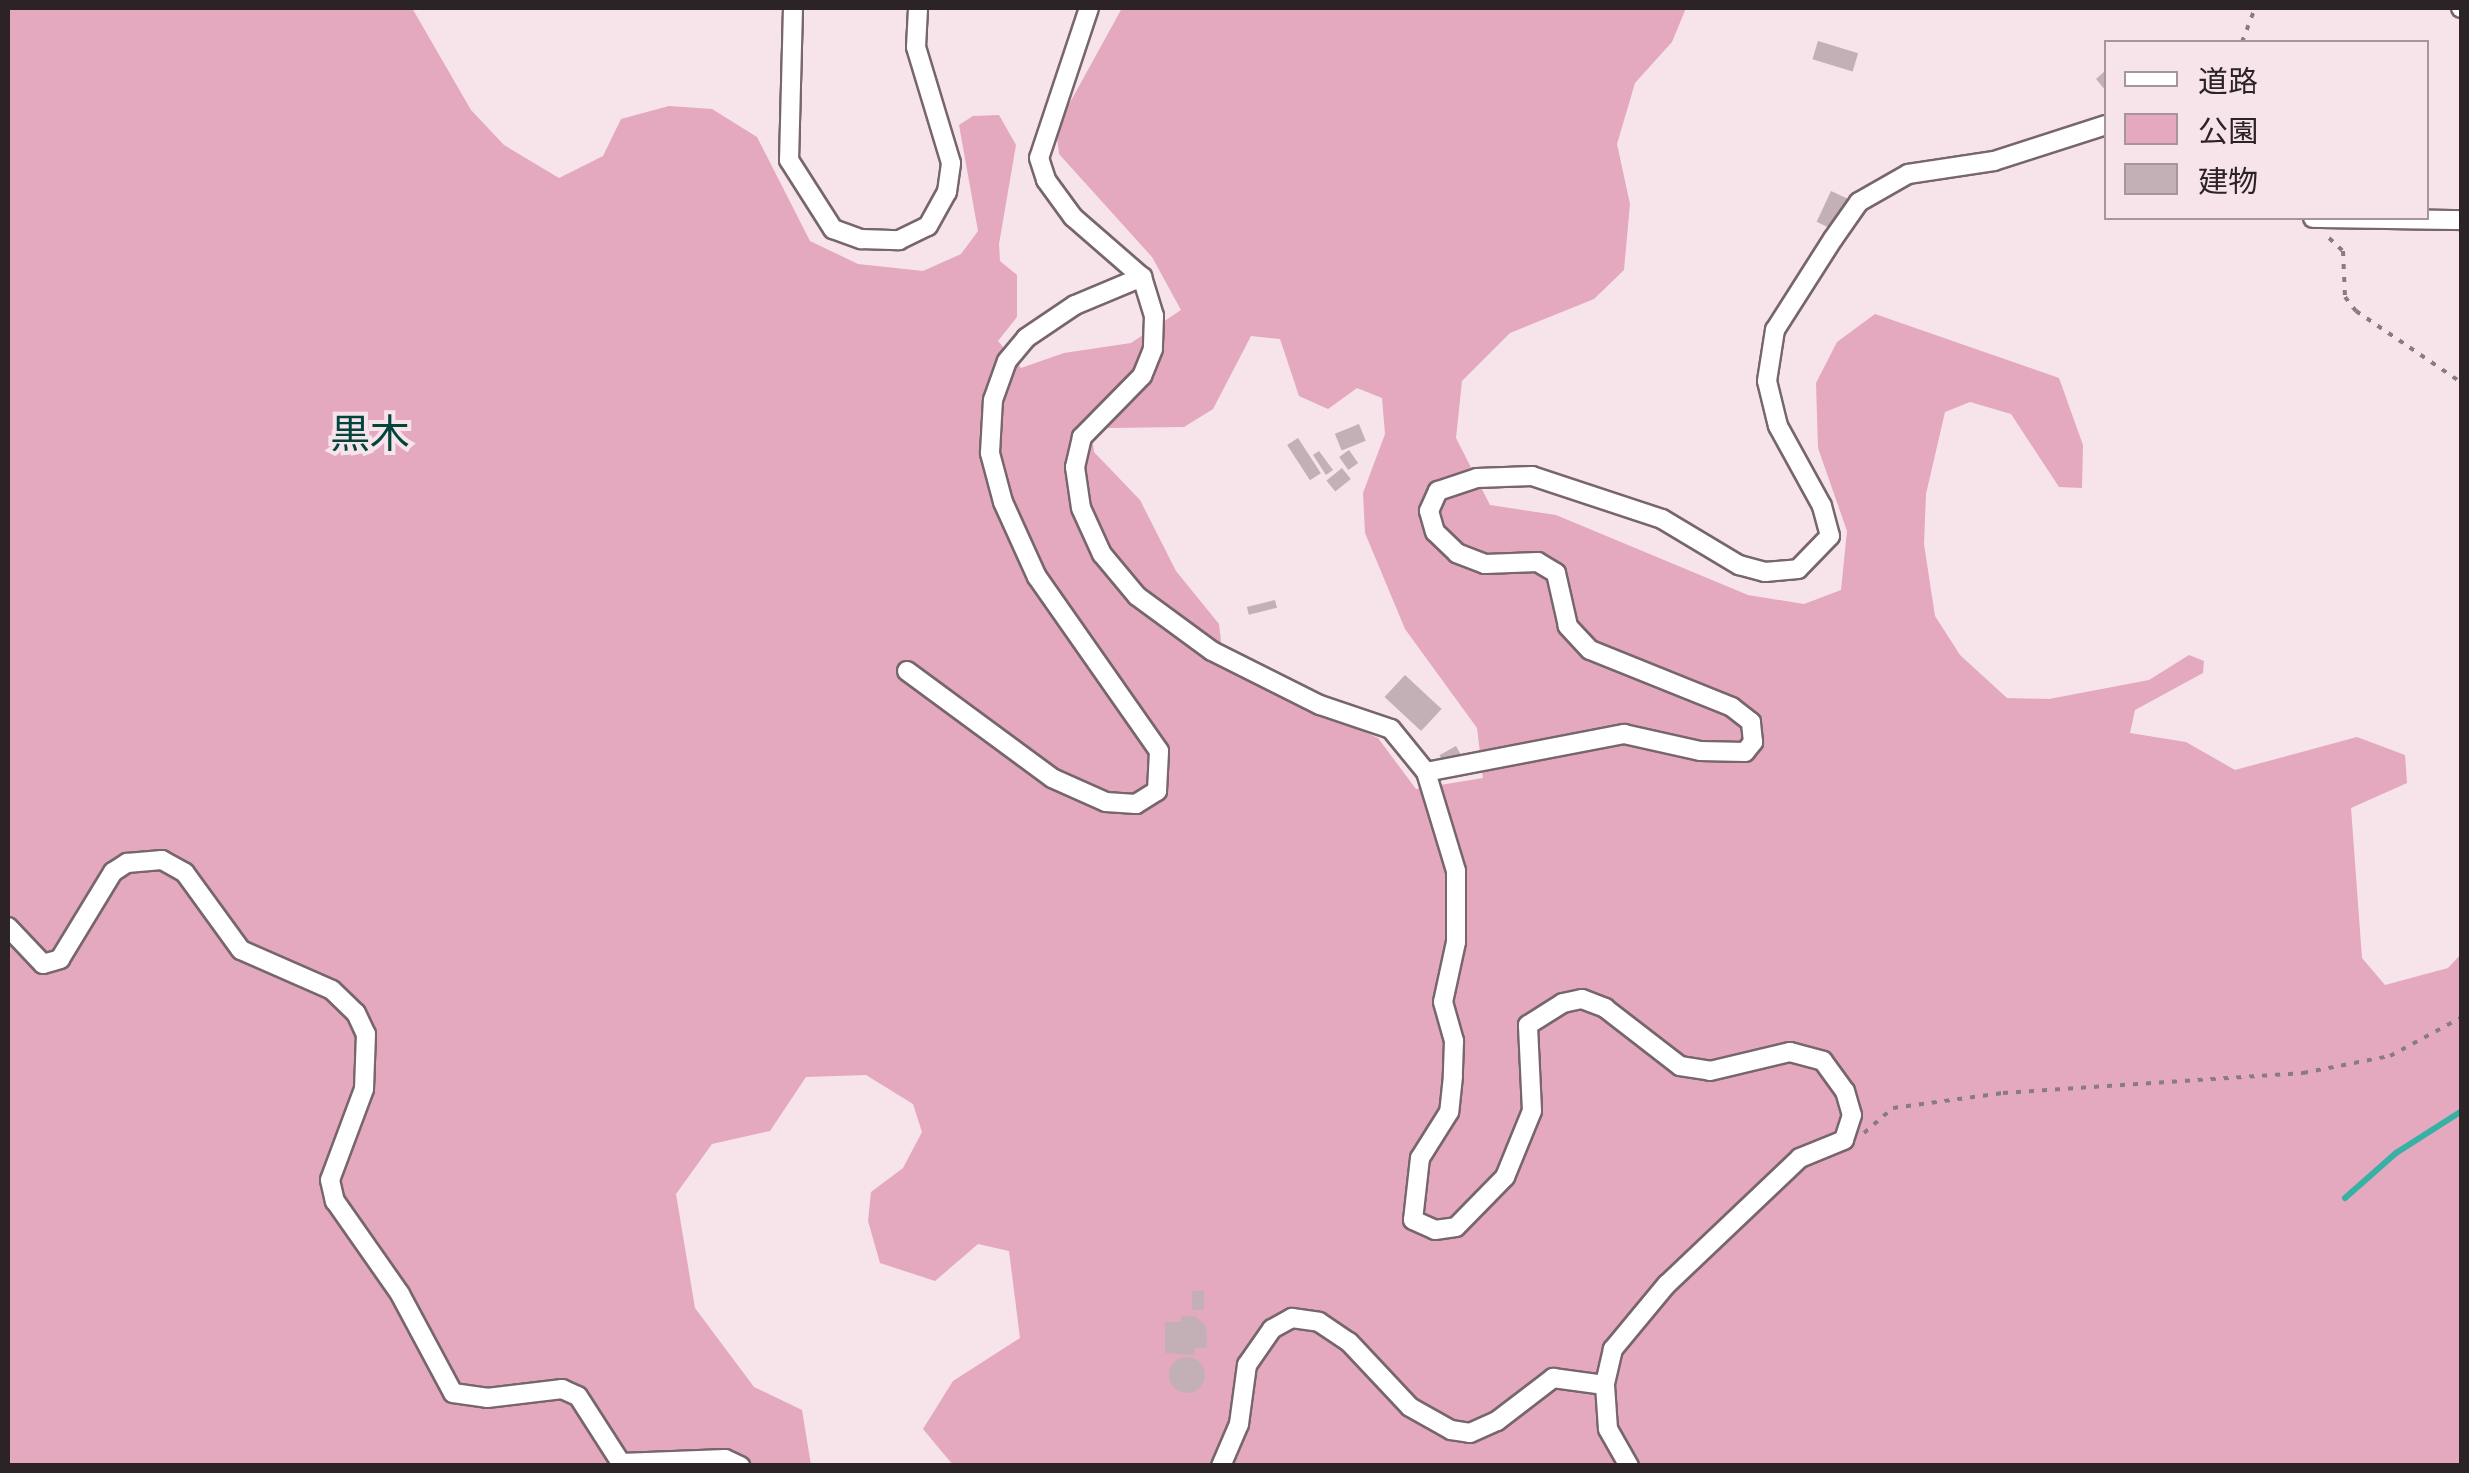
<!DOCTYPE html>
<meta charset="utf-8">
<style>
body{margin:0}
#map{position:relative;width:2469px;height:1473px;overflow:hidden;background:#f7e3ea;font-family:Quicksand,"Noto Sans JP",sans-serif}
div>[style]{position:absolute}
.green>*{inset:0;background:#e4a8bf}
.stream>*{height:6px;margin:-3px;padding:0 3px;transform-origin:3px;border-radius:3px;background:#36b1a3}
.building>*{inset:0;background:#c3b0b7;transform-origin:0 0}
.round{border-radius:50%}
.path>*{height:4px;margin-top:-2px;transform-origin:0;background:repeating-linear-gradient(90deg,#897c80 0 5px,transparent 0 13px)}
.roads{filter:drop-shadow(2px 0 #77666c) drop-shadow(-2px 0 #77666c) drop-shadow(0 2px #77666c) drop-shadow(0 -2px #77666c)}
.street>*{height:18px;margin:-9px;padding:0 9px;transform-origin:9px;border-radius:9px;background:#fff}
span{translate:-50% -50%;white-space:nowrap;text-align:center;line-height:1.15;-webkit-text-stroke:8px #f7e3ea;paint-order:stroke}
.quarter-label{font-size:40px;color:#03443d}
.frame{position:absolute;inset:0;border:10px solid #2b2326;pointer-events:none}
.legend{position:absolute;left:2104px;top:40px;width:325px;height:180px;box-sizing:border-box;background:#f7e3ea;border:2px solid #a5969c;margin:0;padding:12px 18px;list-style:none;font-size:30px;color:#2b2326}
.legend li{display:flex;align-items:center;gap:20px;height:50px}
.legend b{width:50px;border:2px solid #a5969c}
</style>
<div id="map">
<div class="green">
<i style="clip-path:polygon(evenodd,8px 8px,412px 8px,471px 110px,504px 145px,559px 178px,603px 156px,621px 119px,669px 106px,712px 109px,757px 137px,810px 241px,858px 264px,923px 271px,961px 254px,978px 231px,959px 125px,973px 116px,999px 115px,1016px 145px,999px 244px,1000px 261px,1017px 275px,1017px 317px,998px 341px,1021px 368px,1064px 353px,1131px 343px,1181px 310px,1152px 257px,1059px 154px,1056px 128px,1122px 8px,1686px 8px,1672px 42px,1635px 83px,1617px 144px,1630px 204px,1624px 270px,1594px 299px,1510px 333px,1462px 381px,1456px 438px,1490px 505px,1556px 515px,1748px 595px,1804px 604px,1841px 590px,1847px 531px,1818px 448px,1816px 383px,1837px 342px,1875px 314px,2059px 378px,2083px 445px,2082px 488px,2059px 487px,2011px 414px,1970px 402px,1945px 412px,1926px 494px,1924px 544px,1935px 616px,1960px 655px,2007px 698px,2049px 699px,2149px 680px,2189px 655px,2204px 661px,2203px 673px,2135px 710px,2130px 733px,2186px 742px,2235px 770px,2357px 737px,2405px 755px,2407px 783px,2351px 808px,2362px 958px,2385px 985px,2448px 968px,2461px 954px,2461px 1465px,953px 1465px,923px 1429px,953px 1381px,1020px 1338px,1009px 1251px,978px 1244px,935px 1281px,880px 1263px,868px 1221px,871px 1192px,903px 1168px,922px 1132px,913px 1104px,866px 1075px,806px 1077px,770px 1131px,712px 1144px,676px 1194px,695px 1308px,754px 1387px,802px 1410px,811px 1465px,8px 1466px,8px 8px,1251px 336px,1280px 339px,1299px 396px,1328px 409px,1357px 388px,1382px 398px,1385px 434px,1363px 493px,1365px 533px,1405px 629px,1477px 728px,1483px 778px,1416px 789px,1378px 738px,1224px 667px,1219px 624px,1176px 571px,1140px 500px,1094px 452px,1092px 437px,1108px 428px,1184px 427px,1213px 409px,1251px 336px)"></i>
</div>
<div class="stream">
<i style="left:2345px;top:1198px;width:68px;rotate:-41.4deg"></i>
<i style="left:2396px;top:1153px;width:78px;rotate:-32.5deg"></i>
</div>
<div class="building">
<i style="left:1818px;top:41px;width:42px;height:19px;rotate:17deg"></i>
<i style="clip-path:polygon(2106px 70px,2106px 91px,2096px 79px)"></i>
<i style="left:1831px;top:191px;width:21px;height:34px;rotate:25deg"></i>
<i style="left:1359px;top:424px;width:18px;height:26px;rotate:68deg"></i>
<i style="left:1298px;top:438px;width:42px;height:13px;rotate:57deg"></i>
<i style="left:1349px;top:450px;width:16px;height:12px;rotate:55deg"></i>
<i style="clip-path:polygon(1319px 451px,1333px 470px,1326px 475px,1313px 455px)"></i>
<i style="left:1342px;top:468px;width:14px;height:20px;rotate:51deg"></i>
<i style="left:1275px;top:600px;width:8px;height:29px;rotate:76deg"></i>
<i style="left:1405px;top:675px;width:50px;height:30px;rotate:43deg"></i>
<i style="left:1456px;top:746px;width:13px;height:19px;rotate:61deg"></i>
<i style="left:1192px;top:1291px;width:12px;height:19px"></i>
<i style="clip-path:polygon(1181px 1316px,1195px 1316px,1206px 1326px,1207px 1348px,1195px 1348px,1195px 1355px,1165px 1353px,1165px 1322px,1181px 1322px)"></i>
<i class="round" style="left:1169px;top:1357px;width:36px;height:36px"></i>
</div>
<div class="path">
<i style="left:2242px;top:42px;width:36px;rotate:-69deg"></i>
<i style="left:2329px;top:238px;width:19px;rotate:43deg"></i>
<i style="left:2343px;top:251px;width:46px;rotate:87.5deg"></i>
<i style="left:2345px;top:297px;width:18px;rotate:52deg"></i>
<i style="left:2356px;top:311px;width:128px;rotate:34.2deg"></i>
<i style="left:1864px;top:1133px;width:38px;rotate:-41deg"></i>
<i style="left:1893px;top:1108px;width:111px;rotate:-7.8deg"></i>
<i style="left:2003px;top:1093px;width:301px;rotate:-3.8deg"></i>
<i style="left:2303px;top:1073px;width:89px;rotate:-11.1deg"></i>
<i style="left:2390px;top:1056px;width:82px;rotate:-28.4deg"></i>
</div>
<div class="roads">
<div class="street">
<i style="left:793px;top:8px;width:152px;rotate:91.5deg"></i>
<i style="left:789px;top:160px;width:82px;rotate:57.5deg"></i>
<i style="left:833px;top:229px;width:30px;rotate:20deg"></i>
<i style="left:861px;top:239px;width:38px;rotate:2deg"></i>
<i style="left:899px;top:240px;width:32px;rotate:-26deg"></i>
<i style="left:928px;top:226px;width:39px;rotate:-61deg"></i>
<i style="left:947px;top:192px;width:29px;rotate:-82deg"></i>
<i style="left:951px;top:163px;width:121px;rotate:-106.8deg"></i>
<i style="left:916px;top:47px;width:39px;rotate:-87deg"></i>
<i style="left:1089px;top:8px;width:158px;rotate:108.4deg"></i>
<i style="left:1039px;top:158px;width:23px;rotate:72deg"></i>
<i style="left:1046px;top:180px;width:46px;rotate:53.9deg"></i>
<i style="left:1073px;top:217px;width:91px;rotate:41deg"></i>
<i style="left:1142px;top:277px;width:41px;rotate:72.9deg"></i>
<i style="left:1154px;top:316px;width:33px;rotate:92deg"></i>
<i style="left:1153px;top:349px;width:29px;rotate:112deg"></i>
<i style="left:1142px;top:376px;width:86px;rotate:134.5deg"></i>
<i style="left:1082px;top:437px;width:31px;rotate:103deg"></i>
<i style="left:1075px;top:467px;width:41px;rotate:81.7deg"></i>
<i style="left:1081px;top:508px;width:51px;rotate:65.5deg"></i>
<i style="left:1102px;top:554px;width:55px;rotate:50.2deg"></i>
<i style="left:1137px;top:596px;width:93px;rotate:36.3deg"></i>
<i style="left:1212px;top:651px;width:121px;rotate:26.6deg"></i>
<i style="left:1320px;top:705px;width:75px;rotate:18.7deg"></i>
<i style="left:1391px;top:729px;width:55px;rotate:50.9deg"></i>
<i style="left:1426px;top:772px;width:103px;rotate:73.1deg"></i>
<i style="left:1456px;top:871px;width:71px;rotate:90deg"></i>
<i style="left:1456px;top:942px;width:61px;rotate:102.2deg"></i>
<i style="left:1443px;top:1002px;width:41px;rotate:74.2deg"></i>
<i style="left:1454px;top:1041px;width:35px;rotate:92deg"></i>
<i style="left:1453px;top:1076px;width:36px;rotate:96deg"></i>
<i style="left:1449px;top:1112px;width:54px;rotate:122.2deg"></i>
<i style="left:1420px;top:1158px;width:62px;rotate:96.4deg"></i>
<i style="left:1413px;top:1220px;width:24px;rotate:24deg"></i>
<i style="left:1435px;top:1230px;width:21px;rotate:-8deg"></i>
<i style="left:1456px;top:1227px;width:70px;rotate:-45.6deg"></i>
<i style="left:1505px;top:1177px;width:71px;rotate:-67.8deg"></i>
<i style="left:1532px;top:1111px;width:86px;rotate:-92.7deg"></i>
<i style="left:1528px;top:1025px;width:41px;rotate:-32.2deg"></i>
<i style="left:1563px;top:1003px;width:19px;rotate:-12deg"></i>
<i style="left:1582px;top:999px;width:25px;rotate:21deg"></i>
<i style="left:1605px;top:1008px;width:95px;rotate:37.7deg"></i>
<i style="left:1680px;top:1066px;width:30px;rotate:9deg"></i>
<i style="left:1710px;top:1071px;width:82px;rotate:-13.4deg"></i>
<i style="left:1790px;top:1052px;width:34px;rotate:15deg"></i>
<i style="left:1823px;top:1061px;width:37px;rotate:54deg"></i>
<i style="left:1845px;top:1091px;width:25px;rotate:74deg"></i>
<i style="left:1852px;top:1115px;width:26px;rotate:108deg"></i>
<i style="left:1844px;top:1140px;width:48px;rotate:157.8deg"></i>
<i style="left:1800px;top:1158px;width:183px;rotate:136.5deg"></i>
<i style="left:1667px;top:1284px;width:85px;rotate:129.7deg"></i>
<i style="left:1613px;top:1349px;width:37px;rotate:103deg"></i>
<i style="left:1605px;top:1385px;width:44px;rotate:86.1deg"></i>
<i style="left:1608px;top:1429px;width:43px;rotate:60.4deg"></i>
<i style="left:2461px;top:8px;width:1px"></i>
<i style="left:2313px;top:218px;width:149px;rotate:0.8deg"></i>
<i style="left:907px;top:671px;width:180px;rotate:36.4deg"></i>
<i style="left:1052px;top:778px;width:59px;rotate:24deg"></i>
<i style="left:1106px;top:802px;width:30px;rotate:4deg"></i>
<i style="left:1136px;top:804px;width:25px;rotate:-32deg"></i>
<i style="left:1157px;top:791px;width:40px;rotate:-87.1deg"></i>
<i style="left:1159px;top:751px;width:213px;rotate:-125deg"></i>
<i style="left:1037px;top:577px;width:82px;rotate:-114.4deg"></i>
<i style="left:1003px;top:502px;width:51px;rotate:-104.9deg"></i>
<i style="left:990px;top:453px;width:53px;rotate:-86.8deg"></i>
<i style="left:993px;top:400px;width:41px;rotate:-70.3deg"></i>
<i style="left:1007px;top:361px;width:30px;rotate:-50deg"></i>
<i style="left:1026px;top:338px;width:59px;rotate:-34deg"></i>
<i style="left:1075px;top:305px;width:73px;rotate:-22.7deg"></i>
<i style="left:1426px;top:772px;width:202px;rotate:-10.9deg"></i>
<i style="left:1624px;top:734px;width:78px;rotate:12.6deg"></i>
<i style="left:1700px;top:751px;width:45px;rotate:1.3deg"></i>
<i style="left:1745px;top:752px;width:13px;rotate:-51deg"></i>
<i style="left:1753px;top:742px;width:20px;rotate:-96deg"></i>
<i style="left:1751px;top:722px;width:24px;rotate:-142deg"></i>
<i style="left:1732px;top:707px;width:153px;rotate:-158.1deg"></i>
<i style="left:1590px;top:650px;width:33px;rotate:-133deg"></i>
<i style="left:1568px;top:626px;width:54px;rotate:-102.8deg"></i>
<i style="left:1556px;top:573px;width:21px;rotate:-149deg"></i>
<i style="left:1538px;top:562px;width:53px;rotate:177.8deg"></i>
<i style="left:1485px;top:564px;width:30px;rotate:-159deg"></i>
<i style="left:1457px;top:553px;width:30px;rotate:-136deg"></i>
<i style="left:1435px;top:532px;width:22px;rotate:-106deg"></i>
<i style="left:1429px;top:511px;width:22px;rotate:-66deg"></i>
<i style="left:1438px;top:491px;width:41px;rotate:-18.4deg"></i>
<i style="left:1477px;top:478px;width:55px;rotate:-2.1deg"></i>
<i style="left:1532px;top:476px;width:137px;rotate:18.3deg"></i>
<i style="left:1662px;top:519px;width:90px;rotate:30.9deg"></i>
<i style="left:1739px;top:565px;width:27px;rotate:15deg"></i>
<i style="left:1765px;top:572px;width:33px;rotate:-5deg"></i>
<i style="left:1798px;top:569px;width:46px;rotate:-45.9deg"></i>
<i style="left:1830px;top:536px;width:31px;rotate:-105deg"></i>
<i style="left:1822px;top:506px;width:91px;rotate:-118.8deg"></i>
<i style="left:1778px;top:426px;width:46px;rotate:-103.7deg"></i>
<i style="left:1767px;top:381px;width:52px;rotate:-81.1deg"></i>
<i style="left:1775px;top:330px;width:108px;rotate:-57.5deg"></i>
<i style="left:1833px;top:239px;width:45px;rotate:-54.9deg"></i>
<i style="left:1859px;top:202px;width:56px;rotate:-29.7deg"></i>
<i style="left:1908px;top:174px;width:87px;rotate:-8.6deg"></i>
<i style="left:1994px;top:161px;width:118px;rotate:-17.8deg"></i>
<i style="left:8px;top:927px;width:51px;rotate:46.6deg"></i>
<i style="left:43px;top:964px;width:18px;rotate:-16deg"></i>
<i style="left:60px;top:959px;width:102px;rotate:-58.7deg"></i>
<i style="left:113px;top:872px;width:17px;rotate:-33deg"></i>
<i style="left:127px;top:863px;width:35px;rotate:-5deg"></i>
<i style="left:162px;top:860px;width:26px;rotate:29deg"></i>
<i style="left:185px;top:873px;width:95px;rotate:54deg"></i>
<i style="left:241px;top:950px;width:99px;rotate:23.7deg"></i>
<i style="left:332px;top:990px;width:33px;rotate:44deg"></i>
<i style="left:356px;top:1013px;width:23px;rotate:65deg"></i>
<i style="left:366px;top:1034px;width:55px;rotate:92.1deg"></i>
<i style="left:364px;top:1089px;width:97px;rotate:110.5deg"></i>
<i style="left:330px;top:1180px;width:22px;rotate:77deg"></i>
<i style="left:335px;top:1201px;width:113px;rotate:55deg"></i>
<i style="left:400px;top:1294px;width:112px;rotate:61.8deg"></i>
<i style="left:453px;top:1393px;width:34px;rotate:8deg"></i>
<i style="left:487px;top:1398px;width:76px;rotate:-6.8deg"></i>
<i style="left:562px;top:1389px;width:17px;rotate:24deg"></i>
<i style="left:578px;top:1396px;width:80px;rotate:57.3deg"></i>
<i style="left:621px;top:1463px;width:104px;rotate:-2.2deg"></i>
<i style="left:725px;top:1459px;width:17px;rotate:25deg"></i>
<i style="left:1221px;top:1466px;width:46px;rotate:-66.8deg"></i>
<i style="left:1239px;top:1424px;width:60px;rotate:-82.3deg"></i>
<i style="left:1247px;top:1365px;width:44px;rotate:-55.2deg"></i>
<i style="left:1272px;top:1329px;width:23px;rotate:-29deg"></i>
<i style="left:1292px;top:1318px;width:27px;rotate:8deg"></i>
<i style="left:1319px;top:1322px;width:36px;rotate:34deg"></i>
<i style="left:1349px;top:1342px;width:89px;rotate:46.8deg"></i>
<i style="left:1410px;top:1407px;width:47px;rotate:29.3deg"></i>
<i style="left:1451px;top:1430px;width:19px;rotate:9deg"></i>
<i style="left:1470px;top:1433px;width:30px;rotate:-24deg"></i>
<i style="left:1497px;top:1421px;width:71px;rotate:-37.5deg"></i>
<i style="left:1553px;top:1378px;width:52px;rotate:7.7deg"></i>
</div>
</div>
<div class="quarter-label">
<span style="left:370px;top:433px">黒木</span>
</div>
<div class="frame"></div>
<ul class="legend">
<li><b style="height:12px;background:#fff"></b>道路</li>
<li><b style="height:28px;background:#e4a8bf"></b>公園</li>
<li><b style="height:28px;background:#c3b0b7"></b>建物</li>
</ul>
</div>
